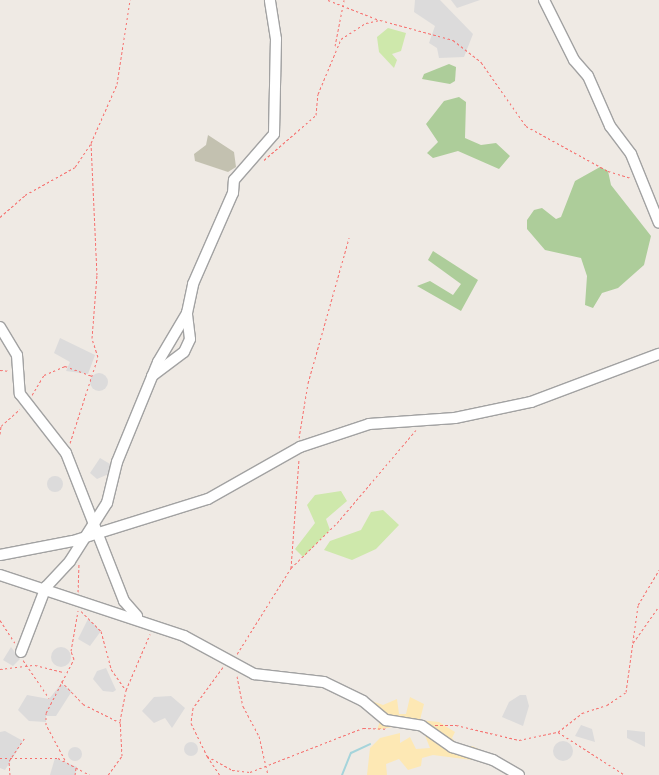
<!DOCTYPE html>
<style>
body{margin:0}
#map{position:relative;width:659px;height:775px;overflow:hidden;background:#efeae4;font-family:Commissioner,sans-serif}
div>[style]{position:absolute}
.residential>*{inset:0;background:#dcdbdb}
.round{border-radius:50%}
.construction>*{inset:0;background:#c3c1b0}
.grass>*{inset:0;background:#cee8ab}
.forest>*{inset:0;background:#adcd9a}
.sand>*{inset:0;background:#fde8b4}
.stream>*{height:2px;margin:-1px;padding:0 1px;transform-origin:1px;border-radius:1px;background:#a5d4db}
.path>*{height:1px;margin-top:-0.5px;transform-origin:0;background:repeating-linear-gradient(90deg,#f6706e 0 2.5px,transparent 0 5px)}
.roads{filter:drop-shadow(1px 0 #a2a2a2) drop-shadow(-1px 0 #a2a2a2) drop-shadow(0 1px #a2a2a2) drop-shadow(0 -1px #a2a2a2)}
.minor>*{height:10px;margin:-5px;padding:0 5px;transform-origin:5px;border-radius:5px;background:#fff}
span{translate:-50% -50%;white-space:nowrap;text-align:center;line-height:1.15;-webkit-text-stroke:4px #fff;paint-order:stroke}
</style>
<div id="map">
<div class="residential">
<i style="clip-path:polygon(415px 0,440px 0,473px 34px,464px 57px,439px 58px,437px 48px,429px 43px,435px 26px,414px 12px)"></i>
<i style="clip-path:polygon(451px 0,480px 0,457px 8px)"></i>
<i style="clip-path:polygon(60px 338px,95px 355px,88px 374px,66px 371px,70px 362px,54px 353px)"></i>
<i class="round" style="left:90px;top:373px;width:18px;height:18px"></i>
<i style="clip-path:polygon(100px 458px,110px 464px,111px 473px,97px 479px,90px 473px)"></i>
<i class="round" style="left:47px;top:476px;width:16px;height:16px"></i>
<i style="clip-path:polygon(88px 619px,101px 631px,90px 646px,78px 639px)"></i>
<i style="clip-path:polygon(11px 647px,20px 659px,13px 666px,3px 660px)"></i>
<i class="round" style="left:51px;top:647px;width:20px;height:20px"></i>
<i style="clip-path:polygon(106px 668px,116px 690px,113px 692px,103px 691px,93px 679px,97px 671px)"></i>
<i style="clip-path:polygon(61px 684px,72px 691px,56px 716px,46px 716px,46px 722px,29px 721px,18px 710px,27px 695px,49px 699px)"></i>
<i style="clip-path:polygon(520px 695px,526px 695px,529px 706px,523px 726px,502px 717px,509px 702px)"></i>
<i style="clip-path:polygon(171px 696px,185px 708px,172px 728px,165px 718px,154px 723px,142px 711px,154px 697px)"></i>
<i style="clip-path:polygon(581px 725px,592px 729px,595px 742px,575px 736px)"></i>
<i style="clip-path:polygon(627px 730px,645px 732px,645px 747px,627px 738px)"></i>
<i style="clip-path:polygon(5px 731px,23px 741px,5px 770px,0 768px,0 732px)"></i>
<i class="round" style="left:553px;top:741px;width:20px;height:20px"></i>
<i class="round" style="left:184px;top:742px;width:14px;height:14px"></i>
<i class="round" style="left:68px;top:747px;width:14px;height:14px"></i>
<i style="clip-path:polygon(55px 758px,77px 767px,75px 775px,50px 775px)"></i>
</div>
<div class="construction">
<i style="clip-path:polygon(208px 135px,234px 152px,236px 167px,228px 172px,195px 161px,194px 154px,206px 145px)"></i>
</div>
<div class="grass">
<i style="clip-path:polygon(388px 28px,406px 33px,401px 51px,392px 54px,397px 60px,394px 68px,379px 52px,377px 37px)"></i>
<i style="clip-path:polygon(341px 491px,347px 501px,326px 519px,330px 530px,303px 557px,295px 549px,315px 523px,307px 505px,315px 495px)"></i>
<i style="clip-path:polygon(383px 510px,399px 525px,376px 549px,352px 560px,324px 550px,330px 541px,361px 530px,371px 512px)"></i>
</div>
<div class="forest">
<i style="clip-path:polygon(449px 64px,456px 67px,455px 81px,450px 84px,422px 79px,424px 74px)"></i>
<i style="clip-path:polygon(459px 97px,466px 102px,465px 138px,481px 145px,496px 143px,510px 156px,499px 169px,458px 151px,433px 158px,427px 153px,438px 142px,426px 124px,444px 101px)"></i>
<i style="clip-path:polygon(600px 167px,608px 171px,611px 185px,651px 236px,644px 265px,618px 288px,602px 293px,593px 308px,585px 305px,587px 276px,581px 258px,545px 250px,527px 229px,527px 220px,534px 210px,542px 208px,556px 219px,561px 217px,575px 181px)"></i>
<i style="clip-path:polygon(433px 251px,478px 280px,461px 311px,417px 286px,430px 281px,453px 295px,461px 284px,428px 260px)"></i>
</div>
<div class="sand">
<i style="clip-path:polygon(410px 697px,424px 704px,420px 720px,439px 722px,455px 732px,452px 738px,456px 743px,465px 749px,472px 746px,479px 749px,472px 760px,433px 755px,422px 758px,421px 766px,408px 770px,399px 759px,386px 764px,387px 775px,367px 775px,370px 748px,380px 738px,400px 733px,400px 743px,410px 737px,416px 749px,430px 748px,424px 733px,402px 725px,377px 730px,380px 721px,369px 700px,383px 705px,397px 699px,399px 714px,406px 714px)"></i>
</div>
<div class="stream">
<i style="left:342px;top:775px;width:24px;rotate:-68deg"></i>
<i style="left:351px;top:753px;width:21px;rotate:-25deg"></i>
</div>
<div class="path">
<i style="left:328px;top:0;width:55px;rotate:21.4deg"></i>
<i style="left:335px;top:46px;width:47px;rotate:-78.9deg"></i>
<i style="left:264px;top:160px;width:69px;rotate:-40.9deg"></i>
<i style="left:316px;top:115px;width:21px;rotate:-85deg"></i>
<i style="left:318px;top:94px;width:60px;rotate:-67.3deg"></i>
<i style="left:341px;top:39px;width:30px;rotate:-33deg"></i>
<i style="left:366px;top:23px;width:14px;rotate:-12deg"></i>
<i style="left:380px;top:20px;width:76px;rotate:15.3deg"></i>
<i style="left:453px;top:40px;width:36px;rotate:38deg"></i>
<i style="left:481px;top:62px;width:78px;rotate:54.9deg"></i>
<i style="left:526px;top:126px;width:94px;rotate:28.8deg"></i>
<i style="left:608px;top:171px;width:24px;rotate:17deg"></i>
<i style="left:0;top:217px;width:33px;rotate:-41deg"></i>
<i style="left:25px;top:195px;width:57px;rotate:-29.2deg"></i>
<i style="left:75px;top:167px;width:29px;rotate:-56deg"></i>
<i style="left:91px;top:143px;width:64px;rotate:-66.2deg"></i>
<i style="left:117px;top:84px;width:85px;rotate:-81.2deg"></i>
<i style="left:0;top:370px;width:10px;rotate:6deg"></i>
<i style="left:32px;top:395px;width:23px;rotate:-59deg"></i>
<i style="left:44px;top:375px;width:23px;rotate:-23deg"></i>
<i style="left:65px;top:366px;width:29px;rotate:20deg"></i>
<i style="left:0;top:434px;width:8px;rotate:-83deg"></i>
<i style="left:1px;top:426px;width:25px;rotate:-42deg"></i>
<i style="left:299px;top:438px;width:56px;rotate:-80.7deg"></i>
<i style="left:308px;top:383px;width:151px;rotate:-74.2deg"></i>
<i style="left:70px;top:443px;width:90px;rotate:-72deg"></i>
<i style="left:98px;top:357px;width:20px;rotate:-108deg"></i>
<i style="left:92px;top:338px;width:63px;rotate:-85.5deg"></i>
<i style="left:97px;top:275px;width:132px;rotate:-92.6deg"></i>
<i style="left:291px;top:568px;width:109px;rotate:-85.8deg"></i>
<i style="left:78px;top:592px;width:28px;rotate:-88deg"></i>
<i style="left:81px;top:611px;width:28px;rotate:45deg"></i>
<i style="left:101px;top:631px;width:39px;rotate:75deg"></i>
<i style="left:111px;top:669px;width:24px;rotate:55deg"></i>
<i style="left:0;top:620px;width:27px;rotate:57deg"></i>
<i style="left:633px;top:643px;width:45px;rotate:-54.9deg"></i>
<i style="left:237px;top:654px;width:102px;rotate:-57.9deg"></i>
<i style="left:291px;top:568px;width:64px;rotate:-44.4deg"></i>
<i style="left:337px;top:523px;width:122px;rotate:-49.7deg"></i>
<i style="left:23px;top:660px;width:46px;rotate:55.6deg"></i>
<i style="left:223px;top:667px;width:51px;rotate:126.2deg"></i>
<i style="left:193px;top:708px;width:15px;rotate:98deg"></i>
<i style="left:191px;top:723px;width:37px;rotate:64deg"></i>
<i style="left:207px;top:756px;width:29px;rotate:29deg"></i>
<i style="left:232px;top:770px;width:18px;rotate:6deg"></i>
<i style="left:250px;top:772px;width:121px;rotate:-21.3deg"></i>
<i style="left:363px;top:728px;width:23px;rotate:2deg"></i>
<i style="left:0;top:669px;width:35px;rotate:-7deg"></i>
<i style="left:35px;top:665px;width:30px;rotate:14deg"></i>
<i style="left:237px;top:676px;width:31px;rotate:79deg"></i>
<i style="left:243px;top:706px;width:34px;rotate:62deg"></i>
<i style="left:259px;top:736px;width:40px;rotate:77deg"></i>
<i style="left:61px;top:681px;width:32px;rotate:46deg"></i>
<i style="left:83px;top:704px;width:42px;rotate:26.6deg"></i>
<i style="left:435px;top:725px;width:21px"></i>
<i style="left:456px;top:725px;width:65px;rotate:13.4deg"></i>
<i style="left:519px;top:740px;width:40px;rotate:-12deg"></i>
<i style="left:558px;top:732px;width:80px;rotate:32.7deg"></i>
<i style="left:558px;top:732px;width:31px;rotate:-38deg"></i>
<i style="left:582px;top:713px;width:26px;rotate:-18deg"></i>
<i style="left:607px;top:705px;width:23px;rotate:-34deg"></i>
<i style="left:626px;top:692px;width:88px;rotate:-82.1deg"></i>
<i style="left:638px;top:605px;width:41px;rotate:-59deg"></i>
<i style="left:207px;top:756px;width:23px;rotate:56deg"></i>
<i style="left:0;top:758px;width:58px"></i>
<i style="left:58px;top:758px;width:36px;rotate:28deg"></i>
<i style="left:65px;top:760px;width:40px;rotate:-118deg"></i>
<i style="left:46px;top:725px;width:12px;rotate:-90deg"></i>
<i style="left:46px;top:713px;width:61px;rotate:-62.6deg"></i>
<i style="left:74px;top:659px;width:9px;rotate:-111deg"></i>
<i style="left:71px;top:651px;width:41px;rotate:-80.1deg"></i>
<i style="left:10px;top:775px;width:14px;rotate:-94deg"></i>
<i style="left:9px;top:761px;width:29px;rotate:-56deg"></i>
<i style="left:75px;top:775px;width:7px;rotate:-82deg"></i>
<i style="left:108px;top:775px;width:24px;rotate:-54deg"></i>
<i style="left:122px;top:756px;width:35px;rotate:-93deg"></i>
<i style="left:120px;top:721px;width:32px;rotate:-79deg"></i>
<i style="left:126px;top:690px;width:61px;rotate:-66.8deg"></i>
</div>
<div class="roads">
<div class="minor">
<i style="left:544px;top:0;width:67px;rotate:63.4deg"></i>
<i style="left:574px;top:60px;width:21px;rotate:49deg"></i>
<i style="left:588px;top:76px;width:55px;rotate:66.3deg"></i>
<i style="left:610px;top:126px;width:35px;rotate:53deg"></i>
<i style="left:631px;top:154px;width:74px;rotate:67.9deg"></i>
<i style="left:0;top:327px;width:33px;rotate:59deg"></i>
<i style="left:17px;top:355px;width:39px;rotate:86deg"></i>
<i style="left:20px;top:394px;width:75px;rotate:52.1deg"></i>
<i style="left:66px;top:453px;width:159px;rotate:68.6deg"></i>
<i style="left:124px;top:601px;width:20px;rotate:49deg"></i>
<i style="left:152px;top:376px;width:40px;rotate:-37deg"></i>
<i style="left:184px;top:352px;width:14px;rotate:-65deg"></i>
<i style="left:190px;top:339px;width:26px;rotate:-97deg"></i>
<i style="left:0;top:555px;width:74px;rotate:-10.9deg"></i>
<i style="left:73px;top:541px;width:141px;rotate:-17.3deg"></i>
<i style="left:208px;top:499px;width:106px;rotate:-29.5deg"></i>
<i style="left:300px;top:447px;width:73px;rotate:-18.4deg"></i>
<i style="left:369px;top:424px;width:86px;rotate:-4deg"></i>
<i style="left:455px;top:418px;width:78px;rotate:-11.9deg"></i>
<i style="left:531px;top:402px;width:137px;rotate:-20.6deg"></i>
<i style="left:0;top:575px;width:194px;rotate:18.3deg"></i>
<i style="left:184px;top:636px;width:80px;rotate:28.5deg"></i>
<i style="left:254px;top:674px;width:70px;rotate:6.5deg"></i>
<i style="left:324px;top:682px;width:43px;rotate:26deg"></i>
<i style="left:363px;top:701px;width:30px;rotate:40deg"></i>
<i style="left:386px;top:720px;width:36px;rotate:9deg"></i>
<i style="left:422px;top:726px;width:37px;rotate:35deg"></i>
<i style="left:452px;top:747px;width:43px;rotate:17.6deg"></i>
<i style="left:493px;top:760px;width:30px;rotate:30deg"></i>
<i style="left:21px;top:652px;width:70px;rotate:-69deg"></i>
<i style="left:46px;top:587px;width:35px;rotate:-47deg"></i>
<i style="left:70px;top:561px;width:69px;rotate:-57.5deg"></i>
<i style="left:107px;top:503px;width:42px;rotate:-76.3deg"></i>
<i style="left:117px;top:462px;width:108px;rotate:-67.7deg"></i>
<i style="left:158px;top:362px;width:57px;rotate:-59.4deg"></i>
<i style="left:187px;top:313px;width:30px;rotate:-78deg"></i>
<i style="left:193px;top:284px;width:99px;rotate:-66.3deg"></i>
<i style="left:233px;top:193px;width:13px;rotate:-86deg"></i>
<i style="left:234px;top:180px;width:61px;rotate:-49deg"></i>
<i style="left:274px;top:134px;width:95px;rotate:-88.8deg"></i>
<i style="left:276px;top:39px;width:39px;rotate:-99deg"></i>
</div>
</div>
</div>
